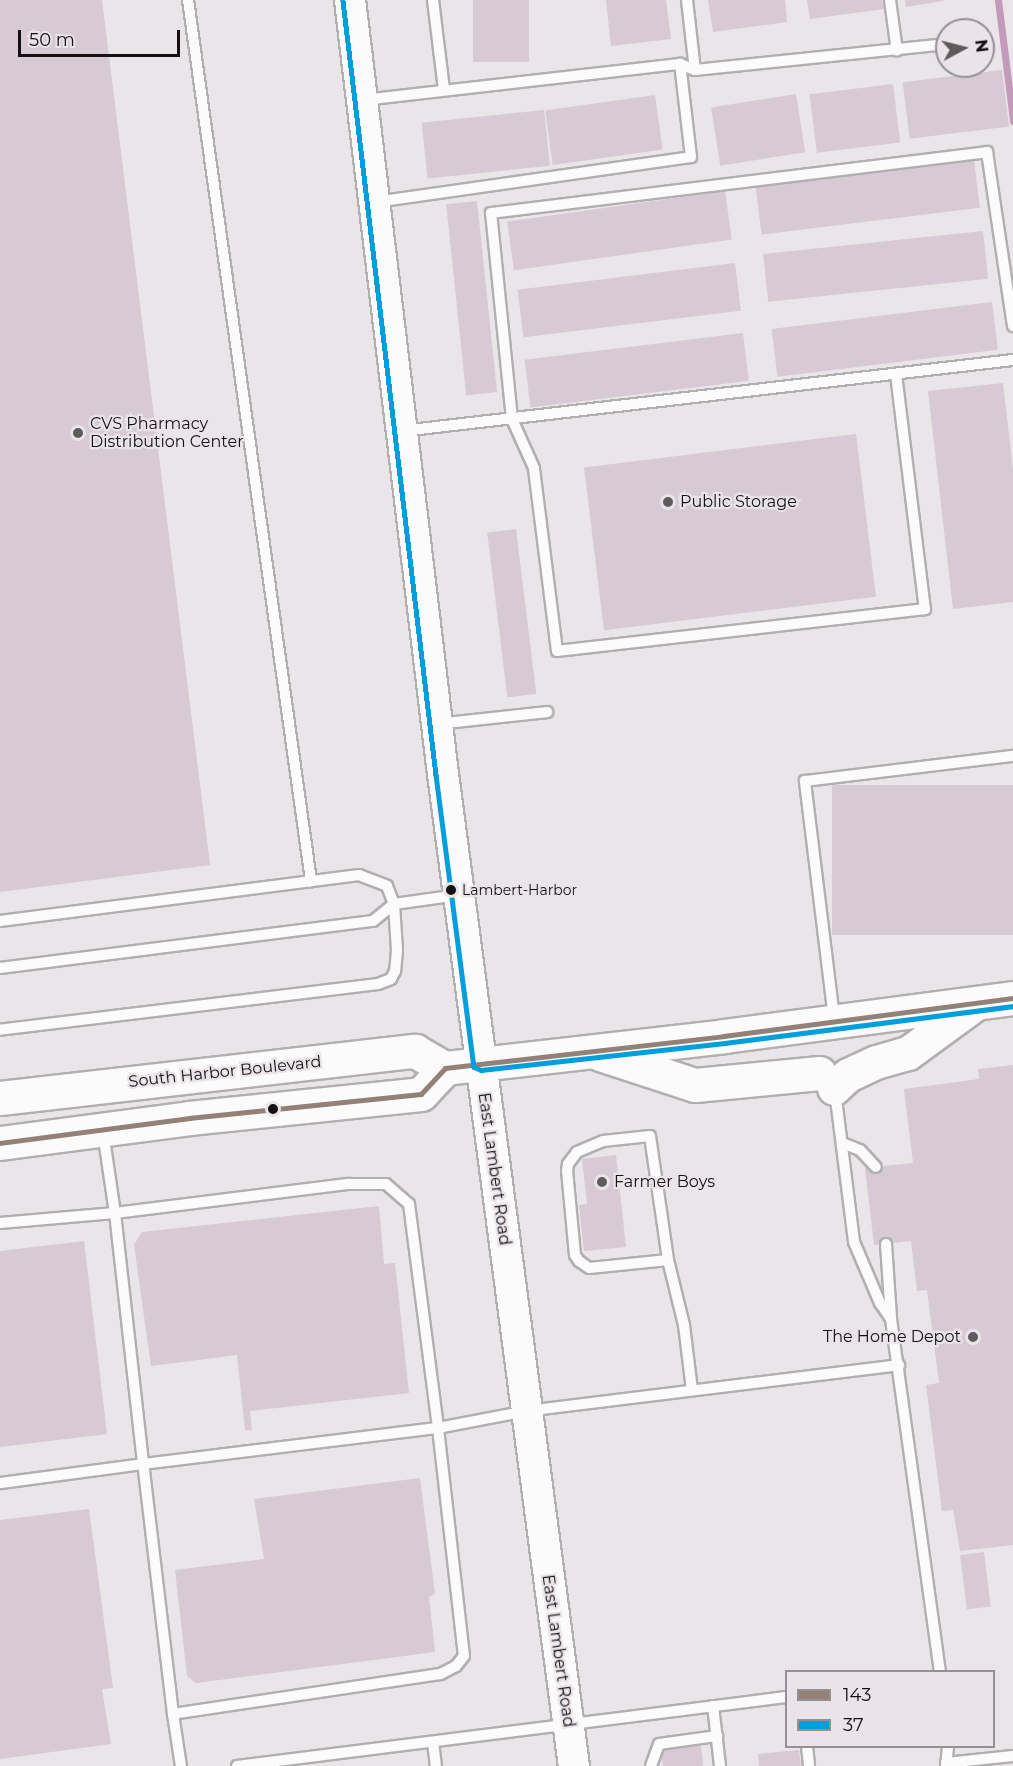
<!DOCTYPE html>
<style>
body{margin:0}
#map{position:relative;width:1013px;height:1766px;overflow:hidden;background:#e9e5e8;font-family:Montserrat,sans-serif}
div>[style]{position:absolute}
.stream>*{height:7px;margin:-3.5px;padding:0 3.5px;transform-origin:3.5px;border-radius:3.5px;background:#c49aba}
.building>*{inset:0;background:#d7cad4;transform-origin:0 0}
.roads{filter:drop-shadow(2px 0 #b1afb0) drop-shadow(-2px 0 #b1afb0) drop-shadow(0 2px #b1afb0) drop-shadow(0 -2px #b1afb0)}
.lane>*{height:10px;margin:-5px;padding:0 5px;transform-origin:5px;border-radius:5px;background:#fcfbfc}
.secondary>*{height:30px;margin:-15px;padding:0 15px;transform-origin:15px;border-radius:15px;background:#fcfbfc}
.primary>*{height:33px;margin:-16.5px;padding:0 16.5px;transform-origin:16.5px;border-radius:16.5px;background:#fcfbfc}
.bus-1>*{height:4.5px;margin:-2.25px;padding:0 2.25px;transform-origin:2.25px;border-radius:2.25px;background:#938177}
.bus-2>*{height:4.5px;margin:-2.25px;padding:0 2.25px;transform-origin:2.25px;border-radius:2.25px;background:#029fdc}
.dots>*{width:16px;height:16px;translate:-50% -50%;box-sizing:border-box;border:3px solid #eae4e9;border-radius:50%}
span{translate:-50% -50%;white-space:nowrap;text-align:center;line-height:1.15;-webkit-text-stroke:4.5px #eae4e9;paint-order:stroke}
.bus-label{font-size:14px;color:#131112}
.left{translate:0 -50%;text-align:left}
.poi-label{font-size:16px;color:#131112}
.right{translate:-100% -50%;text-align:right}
.street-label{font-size:16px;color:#131112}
.legend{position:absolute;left:785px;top:1670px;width:210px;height:78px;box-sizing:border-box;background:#eae4e9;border:2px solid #949093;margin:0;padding:8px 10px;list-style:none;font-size:18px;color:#131112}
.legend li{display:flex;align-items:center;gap:12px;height:30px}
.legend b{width:30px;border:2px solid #949093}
.north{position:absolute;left:935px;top:18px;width:60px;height:60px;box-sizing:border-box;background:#eae4e9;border:2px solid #949093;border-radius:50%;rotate:83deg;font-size:16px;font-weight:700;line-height:24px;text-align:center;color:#131112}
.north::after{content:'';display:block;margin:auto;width:21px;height:27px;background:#5e5b5d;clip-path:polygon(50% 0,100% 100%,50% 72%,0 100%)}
.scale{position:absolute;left:18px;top:30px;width:162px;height:27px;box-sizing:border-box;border:3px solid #131112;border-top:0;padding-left:8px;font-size:18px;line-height:21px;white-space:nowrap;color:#131112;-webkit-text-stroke:4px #eae4e9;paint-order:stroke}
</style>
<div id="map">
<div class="stream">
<i style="left:998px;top:0;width:122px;rotate:82.9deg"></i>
</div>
<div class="building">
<i style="clip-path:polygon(0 0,102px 0,210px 865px,0 892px)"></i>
<i style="left:473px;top:0;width:56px;height:62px"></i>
<i style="clip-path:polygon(606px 0,666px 0,671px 39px,611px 46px)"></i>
<i style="clip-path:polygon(708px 0,785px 0,787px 22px,713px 32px)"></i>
<i style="clip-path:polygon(807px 0,882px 0,884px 9px,810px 19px)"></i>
<i style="clip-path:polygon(905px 0,943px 0,943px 1px,906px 7px)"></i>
<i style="left:1002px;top:70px;width:57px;height:100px;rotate:83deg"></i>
<i style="left:893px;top:84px;width:59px;height:84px;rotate:83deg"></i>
<i style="left:796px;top:94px;width:59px;height:86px;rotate:81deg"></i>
<i style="left:655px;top:95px;width:55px;height:111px;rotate:82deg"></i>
<i style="left:544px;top:110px;width:56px;height:123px;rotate:84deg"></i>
<i style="left:974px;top:160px;width:48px;height:220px;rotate:83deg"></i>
<i style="left:725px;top:191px;width:49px;height:220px;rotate:82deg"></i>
<i style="left:477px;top:201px;width:192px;height:31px;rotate:84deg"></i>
<i style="left:983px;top:231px;width:48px;height:221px;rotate:84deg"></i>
<i style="left:735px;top:263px;width:48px;height:219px;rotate:83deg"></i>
<i style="left:992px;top:302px;width:48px;height:222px;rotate:83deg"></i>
<i style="left:743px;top:333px;width:48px;height:220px;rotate:83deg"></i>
<i style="clip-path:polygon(1003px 383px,1013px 469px,1013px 602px,953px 609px,928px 391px)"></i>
<i style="left:856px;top:434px;width:164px;height:274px;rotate:83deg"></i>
<i style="left:516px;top:529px;width:166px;height:29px;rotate:83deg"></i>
<i style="left:1013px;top:785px;width:150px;height:181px;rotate:90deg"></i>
<i style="clip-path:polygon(1013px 1065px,1013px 1545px,960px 1551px,953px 1510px,942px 1511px,926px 1385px,939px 1383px,927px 1290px,917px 1291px,911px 1241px,874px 1245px,865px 1168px,913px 1163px,904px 1089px,979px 1079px,978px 1069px)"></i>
<i style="clip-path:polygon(616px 1155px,626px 1247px,584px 1251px,579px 1205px,587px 1204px,582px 1159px)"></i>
<i style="clip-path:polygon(379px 1206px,384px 1264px,395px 1263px,409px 1393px,250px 1411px,252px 1430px,245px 1430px,237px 1355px,151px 1366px,134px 1245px,142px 1232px)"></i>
<i style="clip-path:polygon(84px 1241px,107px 1434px,0 1447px,0 1251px)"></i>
<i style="clip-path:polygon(420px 1478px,435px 1594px,429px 1597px,435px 1652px,196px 1683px,187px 1676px,175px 1570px,264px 1559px,254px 1499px)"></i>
<i style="clip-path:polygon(89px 1509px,113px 1688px,102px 1689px,111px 1744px,0 1759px,0 1520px)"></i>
<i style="left:984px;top:1552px;width:55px;height:24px;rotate:83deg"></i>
<i style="clip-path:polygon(701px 1745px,703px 1766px,663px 1766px,661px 1751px)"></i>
<i style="clip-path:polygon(799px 1750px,801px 1766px,759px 1766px,758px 1754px)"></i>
</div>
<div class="roads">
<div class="lane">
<i style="left:188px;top:0;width:890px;rotate:82.05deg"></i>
<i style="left:433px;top:0;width:90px;rotate:83deg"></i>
<i style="left:687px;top:0;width:70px;rotate:83.5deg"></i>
<i style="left:890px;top:0;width:51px;rotate:82.2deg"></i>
<i style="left:363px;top:100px;width:319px;rotate:-6.5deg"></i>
<i style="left:680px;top:64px;width:16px;rotate:22deg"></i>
<i style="left:695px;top:70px;width:253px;rotate:-5.9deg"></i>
<i style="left:375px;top:202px;width:319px;rotate:-8.1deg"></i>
<i style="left:691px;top:157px;width:94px;rotate:-96.7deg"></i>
<i style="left:896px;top:374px;width:237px;rotate:83deg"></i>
<i style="left:925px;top:609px;width:370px;rotate:173.5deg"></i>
<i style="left:557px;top:651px;width:184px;rotate:-97.2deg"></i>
<i style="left:534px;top:468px;width:54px;rotate:-114.2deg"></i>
<i style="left:512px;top:419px;width:207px;rotate:-95.8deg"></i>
<i style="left:491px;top:213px;width:500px;rotate:-7deg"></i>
<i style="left:987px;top:152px;width:176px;rotate:81.5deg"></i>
<i style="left:402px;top:431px;width:615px;rotate:-6.63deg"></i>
<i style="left:437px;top:724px;width:111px;rotate:-6.2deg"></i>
<i style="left:0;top:921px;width:362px;rotate:-7.3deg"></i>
<i style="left:359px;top:875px;width:30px;rotate:21deg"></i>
<i style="left:387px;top:886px;width:19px;rotate:69deg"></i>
<i style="left:394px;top:904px;width:65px;rotate:-8deg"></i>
<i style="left:0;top:968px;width:376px;rotate:-7.2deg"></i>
<i style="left:373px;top:921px;width:27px;rotate:-39deg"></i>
<i style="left:394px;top:904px;width:46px;rotate:86.3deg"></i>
<i style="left:397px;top:950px;width:21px;rotate:95deg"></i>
<i style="left:395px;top:971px;width:9px;rotate:117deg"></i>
<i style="left:391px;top:979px;width:14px;rotate:159deg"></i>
<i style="left:378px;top:984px;width:381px;rotate:173.1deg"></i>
<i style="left:834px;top:1018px;width:239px;rotate:-97deg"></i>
<i style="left:805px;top:781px;width:209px;rotate:-6.9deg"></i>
<i style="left:835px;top:1091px;width:152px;rotate:82.8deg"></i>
<i style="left:854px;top:1242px;width:66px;rotate:66.9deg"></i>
<i style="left:880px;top:1303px;width:19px;rotate:55deg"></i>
<i style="left:891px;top:1319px;width:356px;rotate:82.1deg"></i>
<i style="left:103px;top:1132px;width:82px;rotate:81.6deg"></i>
<i style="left:115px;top:1213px;width:236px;rotate:-7.1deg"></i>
<i style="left:349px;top:1184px;width:37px"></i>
<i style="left:386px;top:1184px;width:30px;rotate:41deg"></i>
<i style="left:409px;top:1204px;width:226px;rotate:82.6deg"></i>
<i style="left:438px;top:1428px;width:90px;rotate:-10.9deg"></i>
<i style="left:526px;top:1411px;width:376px;rotate:-7deg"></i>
<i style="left:842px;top:1143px;width:19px;rotate:21deg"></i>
<i style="left:860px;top:1150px;width:23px;rotate:47deg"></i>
<i style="left:0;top:1223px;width:115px;rotate:-5deg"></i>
<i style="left:115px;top:1213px;width:253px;rotate:83.6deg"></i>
<i style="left:143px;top:1464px;width:297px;rotate:-7deg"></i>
<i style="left:438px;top:1428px;width:229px;rotate:83.5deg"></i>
<i style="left:464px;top:1656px;width:13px;rotate:129deg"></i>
<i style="left:456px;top:1666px;width:18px;rotate:153deg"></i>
<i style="left:440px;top:1674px;width:270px;rotate:171.5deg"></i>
<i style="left:173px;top:1714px;width:252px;rotate:-96.8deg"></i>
<i style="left:143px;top:1464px;width:144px;rotate:172.4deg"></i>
<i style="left:886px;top:1244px;width:74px;rotate:86.1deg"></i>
<i style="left:668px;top:1260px;width:79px;rotate:174.2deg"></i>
<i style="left:589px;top:1268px;width:12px;rotate:-145deg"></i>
<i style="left:579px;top:1261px;width:7px;rotate:-124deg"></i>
<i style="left:575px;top:1255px;width:84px;rotate:-95.4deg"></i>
<i style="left:567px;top:1171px;width:7px;rotate:-82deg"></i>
<i style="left:568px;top:1164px;width:15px;rotate:-53deg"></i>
<i style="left:577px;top:1152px;width:28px;rotate:-23deg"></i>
<i style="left:603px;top:1141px;width:47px;rotate:-6.1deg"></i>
<i style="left:650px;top:1136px;width:125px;rotate:81.7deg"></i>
<i style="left:668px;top:1260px;width:67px;rotate:76.2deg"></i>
<i style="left:684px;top:1325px;width:65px;rotate:83deg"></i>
<i style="left:713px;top:1706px;width:60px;rotate:83.3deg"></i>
<i style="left:173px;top:1714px;width:53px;rotate:81.3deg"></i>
<i style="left:433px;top:1742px;width:24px;rotate:83deg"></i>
<i style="left:807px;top:1746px;width:20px;rotate:84deg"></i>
<i style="left:946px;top:1763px;width:67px;rotate:-6deg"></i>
<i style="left:237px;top:1766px;width:553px;rotate:-7.16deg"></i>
<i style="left:651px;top:1766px;width:23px;rotate:-70deg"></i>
<i style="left:659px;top:1744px;width:59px;rotate:-7.9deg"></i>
<i style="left:946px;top:1766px;width:20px;rotate:-84deg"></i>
</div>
<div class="secondary">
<i style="left:350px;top:0;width:780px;rotate:83.15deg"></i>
<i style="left:443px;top:774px;width:1001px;rotate:82.48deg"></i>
</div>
<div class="primary">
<i style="left:600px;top:1054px;width:100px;rotate:18.1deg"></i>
<i style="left:695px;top:1085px;width:125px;rotate:-5.5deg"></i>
<i style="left:834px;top:1088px;width:19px;rotate:-43deg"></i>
<i style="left:848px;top:1075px;width:31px;rotate:-25deg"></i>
<i style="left:876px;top:1062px;width:33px;rotate:-16deg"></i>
<i style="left:908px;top:1053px;width:83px;rotate:-36.2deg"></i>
<i style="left:0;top:1098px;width:418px;rotate:-6.5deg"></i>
<i style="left:415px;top:1051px;width:34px;rotate:30deg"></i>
<i style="left:445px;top:1068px;width:281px;rotate:-6.5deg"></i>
<i style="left:724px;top:1036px;width:291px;rotate:-7.5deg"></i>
<i style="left:0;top:1143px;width:191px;rotate:-7.5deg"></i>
<i style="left:189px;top:1118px;width:233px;rotate:-5.9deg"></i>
<i style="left:421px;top:1094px;width:35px;rotate:-47deg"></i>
</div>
</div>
<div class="bus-1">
<i style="left:0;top:1143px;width:191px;rotate:-7.5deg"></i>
<i style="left:189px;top:1118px;width:233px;rotate:-5.9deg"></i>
<i style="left:421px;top:1094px;width:35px;rotate:-47deg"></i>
<i style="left:445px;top:1068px;width:281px;rotate:-6.5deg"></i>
<i style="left:724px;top:1036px;width:291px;rotate:-7.5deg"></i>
</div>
<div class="bus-2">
<i style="left:343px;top:1px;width:780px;rotate:83.15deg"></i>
<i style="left:436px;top:775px;width:294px;rotate:82.6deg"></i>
<i style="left:474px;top:1067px;width:8px;rotate:23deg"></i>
<i style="left:481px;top:1070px;width:245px;rotate:-6.3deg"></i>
<i style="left:725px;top:1043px;width:290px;rotate:-7.3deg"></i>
</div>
<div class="dots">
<i style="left:78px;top:433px;background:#5e5b5d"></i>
<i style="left:668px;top:502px;background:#5e5b5d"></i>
<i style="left:451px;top:890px;background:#131112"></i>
<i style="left:273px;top:1109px;background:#131112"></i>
<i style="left:602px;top:1182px;background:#5e5b5d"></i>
<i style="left:973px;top:1337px;background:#5e5b5d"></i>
</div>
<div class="bus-label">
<span class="left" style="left:462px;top:890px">Lambert-Harbor</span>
</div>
<div class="poi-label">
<span class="left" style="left:90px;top:433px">CVS Pharmacy<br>Distribution Center</span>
<span class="left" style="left:680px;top:502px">Public Storage</span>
<span class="left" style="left:614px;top:1182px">Farmer Boys</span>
<span class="right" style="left:961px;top:1337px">The Home Depot</span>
</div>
<div class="street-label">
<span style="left:225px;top:1072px;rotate:-6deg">South Harbor Boulevard</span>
<span style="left:494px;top:1169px;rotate:82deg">East Lambert Road</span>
<span style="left:558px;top:1651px;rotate:82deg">East Lambert Road</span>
</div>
<ul class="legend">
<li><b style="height:8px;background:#938177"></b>143</li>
<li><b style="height:8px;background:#029fdc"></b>37</li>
</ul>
<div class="north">N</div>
<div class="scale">50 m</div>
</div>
